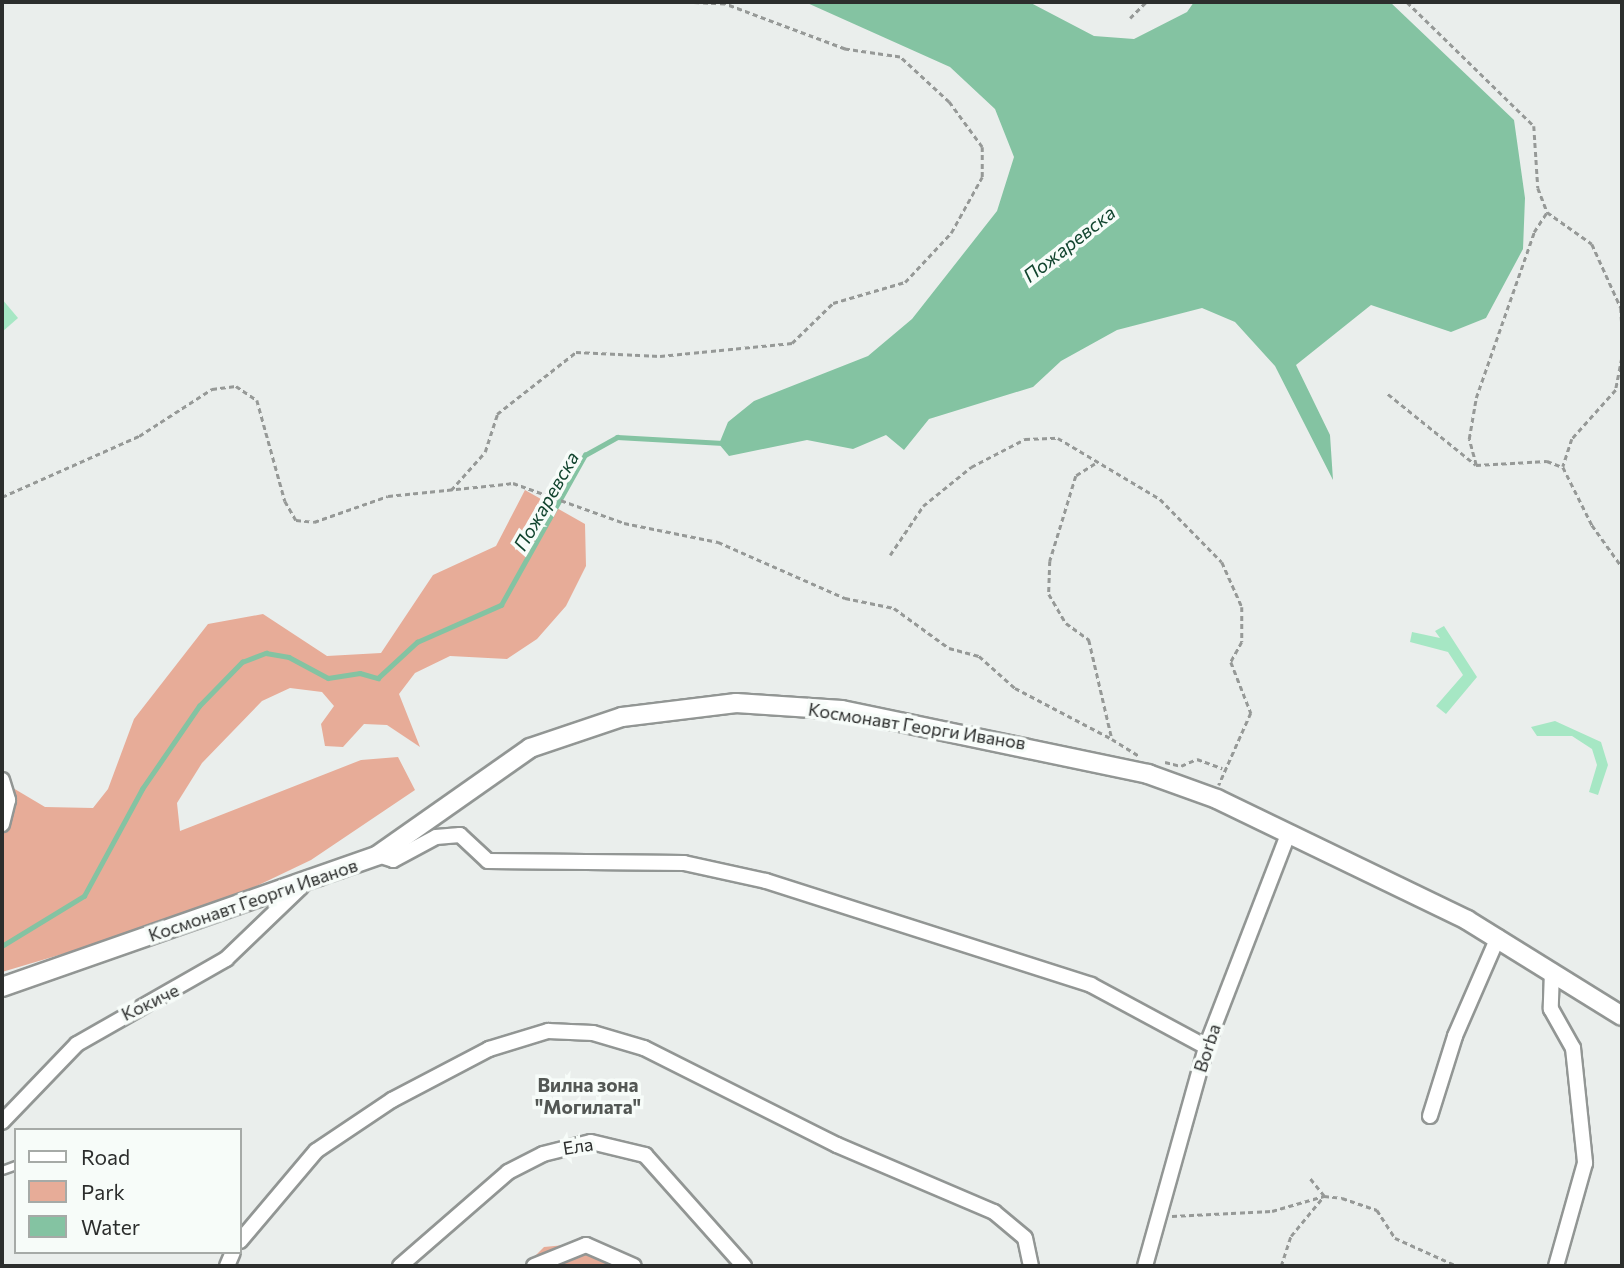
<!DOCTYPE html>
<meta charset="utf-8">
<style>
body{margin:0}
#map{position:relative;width:1624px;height:1268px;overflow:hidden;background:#eaeeec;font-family:Commissioner,sans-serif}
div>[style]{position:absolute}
.green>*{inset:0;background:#e7ac98}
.water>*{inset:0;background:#84c3a2}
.stream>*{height:4.5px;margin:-2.25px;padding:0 2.25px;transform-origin:2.25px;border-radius:2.25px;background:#84c3a2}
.building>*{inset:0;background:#a6e7c4}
.path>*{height:2.5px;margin-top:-1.25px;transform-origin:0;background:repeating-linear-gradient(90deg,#969997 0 5px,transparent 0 8.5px)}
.roads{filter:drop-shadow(2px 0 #929694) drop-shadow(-2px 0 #929694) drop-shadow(0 2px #929694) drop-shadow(0 -2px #929694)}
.service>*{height:7px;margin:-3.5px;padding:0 3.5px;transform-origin:3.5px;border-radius:3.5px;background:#fff}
.minor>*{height:14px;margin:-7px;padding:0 7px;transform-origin:7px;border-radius:7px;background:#fff}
.tertiary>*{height:18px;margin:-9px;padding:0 9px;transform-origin:9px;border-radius:9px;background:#fff}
span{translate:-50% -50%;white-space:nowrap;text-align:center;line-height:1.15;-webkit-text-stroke:7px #f7fcf9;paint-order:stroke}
.street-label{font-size:18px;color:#2c2e2d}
.water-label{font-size:19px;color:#11442e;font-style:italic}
.neighbourhood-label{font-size:19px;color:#535754;font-weight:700}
.frame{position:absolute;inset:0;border:4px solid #2c2e2d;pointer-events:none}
.legend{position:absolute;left:14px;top:1128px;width:228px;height:126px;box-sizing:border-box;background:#f7fcf9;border:2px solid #a6aaa7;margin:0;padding:9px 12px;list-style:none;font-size:21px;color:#2c2e2d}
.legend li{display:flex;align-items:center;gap:14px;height:35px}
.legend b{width:35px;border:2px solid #a6aaa7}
</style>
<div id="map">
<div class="green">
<i style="clip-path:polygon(525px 490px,585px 524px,586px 566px,566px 606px,537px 639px,507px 659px,450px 656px,415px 673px,399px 694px,420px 747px,387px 725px,364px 724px,343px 747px,325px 746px,321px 724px,334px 706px,322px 692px,290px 688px,262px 701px,202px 763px,177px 803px,180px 831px,361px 760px,398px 757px,415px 790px,311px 860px,200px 913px,2px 972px,2px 811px,13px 788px,45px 807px,93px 808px,108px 789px,134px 719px,208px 624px,263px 614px,327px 656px,381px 653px,433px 575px,496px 546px)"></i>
<i style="clip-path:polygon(565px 1245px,607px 1264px,610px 1266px,525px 1266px,544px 1247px)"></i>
</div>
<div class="water">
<i style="clip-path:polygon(805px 2px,1029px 2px,1094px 36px,1134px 39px,1187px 12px,1194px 2px,1390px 2px,1514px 120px,1525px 198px,1523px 249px,1486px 318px,1451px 332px,1371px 305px,1296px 365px,1330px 435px,1333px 480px,1275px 366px,1235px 322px,1202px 308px,1117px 330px,1061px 361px,1033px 387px,929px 419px,904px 450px,886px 435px,853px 449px,807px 440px,729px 456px,719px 444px,728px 422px,754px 401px,868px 356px,912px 319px,997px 211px,1014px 157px,995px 109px,950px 67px)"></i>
</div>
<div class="stream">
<i style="left:2px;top:946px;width:96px;rotate:-31.4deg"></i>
<i style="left:84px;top:896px;width:122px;rotate:-61.5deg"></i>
<i style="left:142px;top:789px;width:101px;rotate:-55.5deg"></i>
<i style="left:199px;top:706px;width:62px;rotate:-45.7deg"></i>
<i style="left:242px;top:662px;width:26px;rotate:-21deg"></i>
<i style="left:266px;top:653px;width:23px;rotate:10deg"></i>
<i style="left:289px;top:657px;width:44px;rotate:28.3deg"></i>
<i style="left:328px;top:678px;width:32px;rotate:-9deg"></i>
<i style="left:360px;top:673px;width:19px;rotate:16deg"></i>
<i style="left:378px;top:678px;width:53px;rotate:-42.7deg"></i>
<i style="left:417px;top:642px;width:92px;rotate:-23.8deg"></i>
<i style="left:501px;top:605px;width:172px;rotate:-60.8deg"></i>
<i style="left:585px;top:455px;width:37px;rotate:-29deg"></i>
<i style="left:617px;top:437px;width:106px;rotate:3.2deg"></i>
</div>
<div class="building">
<i style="clip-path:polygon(2px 299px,18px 318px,2px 332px)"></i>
<i style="clip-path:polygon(1444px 626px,1477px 677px,1446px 714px,1436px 706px,1463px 675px,1448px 652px,1410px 642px,1412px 632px,1440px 638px,1435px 631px)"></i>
<i style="clip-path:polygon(1555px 721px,1601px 742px,1608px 765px,1598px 795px,1589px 792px,1597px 765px,1592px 749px,1572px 736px,1537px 736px,1531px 727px)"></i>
</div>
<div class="path">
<i style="left:1407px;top:2px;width:177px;rotate:44.3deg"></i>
<i style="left:1534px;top:126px;width:62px;rotate:86.3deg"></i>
<i style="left:1538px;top:188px;width:26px;rotate:69deg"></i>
<i style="left:1547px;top:212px;width:55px;rotate:35.4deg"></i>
<i style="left:1592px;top:244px;width:70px;rotate:65.6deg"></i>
<i style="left:1621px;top:308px;width:20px;rotate:87deg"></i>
<i style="left:1130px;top:18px;width:23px;rotate:-45deg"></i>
<i style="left:1622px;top:358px;width:33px;rotate:101deg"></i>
<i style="left:1616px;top:390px;width:66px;rotate:131.9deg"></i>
<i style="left:1572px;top:439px;width:29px;rotate:108deg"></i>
<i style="left:1563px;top:467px;width:65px;rotate:63.4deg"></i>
<i style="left:1592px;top:525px;width:52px;rotate:54.5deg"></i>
<i style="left:1388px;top:394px;width:113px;rotate:38.9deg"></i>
<i style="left:1476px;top:465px;width:71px;rotate:-3.2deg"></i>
<i style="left:1547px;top:461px;width:17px;rotate:21deg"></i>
<i style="left:1095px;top:464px;width:22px;rotate:148deg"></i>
<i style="left:1076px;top:476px;width:89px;rotate:107deg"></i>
<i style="left:1050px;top:561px;width:33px;rotate:92deg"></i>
<i style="left:1049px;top:594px;width:34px;rotate:60deg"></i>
<i style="left:1066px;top:623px;width:29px;rotate:36deg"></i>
<i style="left:1089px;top:640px;width:102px;rotate:76.9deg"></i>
<i style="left:1112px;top:739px;width:31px;rotate:32deg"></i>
<i style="left:1476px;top:465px;width:27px;rotate:-105deg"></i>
<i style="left:1469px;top:439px;width:42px;rotate:-80.3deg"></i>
<i style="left:1476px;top:398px;width:176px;rotate:-70.7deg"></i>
<i style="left:1534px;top:232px;width:24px;rotate:-57deg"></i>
<i style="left:451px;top:490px;width:51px;rotate:-48.2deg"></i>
<i style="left:485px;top:452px;width:40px;rotate:-72deg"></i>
<i style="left:497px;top:414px;width:100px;rotate:-38.1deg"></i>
<i style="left:576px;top:352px;width:84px;rotate:2.7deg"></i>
<i style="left:660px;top:356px;width:133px;rotate:-5.6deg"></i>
<i style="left:792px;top:343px;width:57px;rotate:-44.3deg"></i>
<i style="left:833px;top:303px;width:75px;rotate:-16.3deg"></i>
<i style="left:905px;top:282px;width:67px;rotate:-46.8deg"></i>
<i style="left:951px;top:233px;width:64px;rotate:-61deg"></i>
<i style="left:982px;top:177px;width:30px;rotate:-90deg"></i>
<i style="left:982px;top:147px;width:56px;rotate:-126.3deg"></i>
<i style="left:949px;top:102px;width:67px;rotate:-137.4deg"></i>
<i style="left:900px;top:57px;width:56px;rotate:-171.7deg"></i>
<i style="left:845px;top:49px;width:128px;rotate:-159.4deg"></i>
<i style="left:725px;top:4px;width:42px;rotate:-177.3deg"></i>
<i style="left:2px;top:497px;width:150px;rotate:-24deg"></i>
<i style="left:139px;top:436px;width:87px;rotate:-32.8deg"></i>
<i style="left:212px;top:389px;width:24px;rotate:-7deg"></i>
<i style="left:236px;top:386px;width:25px;rotate:34deg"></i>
<i style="left:257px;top:400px;width:105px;rotate:74.5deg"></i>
<i style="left:285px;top:501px;width:22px;rotate:60deg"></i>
<i style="left:296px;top:520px;width:18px;rotate:6deg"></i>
<i style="left:314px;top:522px;width:78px;rotate:-19.4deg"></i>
<i style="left:388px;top:496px;width:126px;rotate:-5.9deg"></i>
<i style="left:513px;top:483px;width:118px;rotate:19.8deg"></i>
<i style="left:624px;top:523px;width:96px;rotate:11.4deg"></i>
<i style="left:718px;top:542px;width:139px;rotate:23.8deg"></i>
<i style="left:845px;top:598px;width:50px;rotate:11.5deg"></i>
<i style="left:894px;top:608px;width:68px;rotate:36deg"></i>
<i style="left:949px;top:648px;width:31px;rotate:15deg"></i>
<i style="left:979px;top:656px;width:48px;rotate:41.6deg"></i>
<i style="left:1015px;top:688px;width:110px;rotate:27.7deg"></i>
<i style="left:890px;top:555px;width:59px;rotate:-56deg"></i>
<i style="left:923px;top:506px;width:62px;rotate:-39.1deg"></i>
<i style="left:971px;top:467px;width:61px;rotate:-27.4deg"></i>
<i style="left:1025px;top:439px;width:33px;rotate:-2deg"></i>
<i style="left:1058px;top:438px;width:119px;rotate:30.9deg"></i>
<i style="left:1160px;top:499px;width:88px;rotate:45.5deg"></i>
<i style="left:1222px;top:562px;width:49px;rotate:66deg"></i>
<i style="left:1242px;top:607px;width:35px;rotate:90deg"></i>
<i style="left:1242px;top:642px;width:23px;rotate:119deg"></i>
<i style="left:1231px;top:662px;width:55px;rotate:68.6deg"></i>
<i style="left:1251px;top:713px;width:79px;rotate:114deg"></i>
<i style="left:1165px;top:762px;width:16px;rotate:14deg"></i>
<i style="left:1181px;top:766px;width:17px;rotate:-24deg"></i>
<i style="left:1197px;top:759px;width:27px;rotate:20deg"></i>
<i style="left:1172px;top:1216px;width:100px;rotate:-2.9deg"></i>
<i style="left:1272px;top:1211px;width:54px;rotate:-16.1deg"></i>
<i style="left:1324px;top:1196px;width:18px;rotate:6deg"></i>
<i style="left:1342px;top:1198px;width:37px;rotate:19deg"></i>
<i style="left:1377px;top:1210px;width:33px;rotate:57deg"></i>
<i style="left:1395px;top:1238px;width:68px;rotate:24.3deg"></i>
<i style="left:1281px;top:1266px;width:32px;rotate:-72deg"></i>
<i style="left:1291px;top:1236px;width:52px;rotate:-50.5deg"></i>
<i style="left:1324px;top:1196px;width:22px;rotate:-129deg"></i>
</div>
<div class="roads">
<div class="service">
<i style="left:2px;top:1170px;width:15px;rotate:-20deg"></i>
</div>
<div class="minor">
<i style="left:2px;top:780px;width:21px;rotate:73deg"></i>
<i style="left:8px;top:800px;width:25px;rotate:104deg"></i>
<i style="left:378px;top:855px;width:16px;rotate:18deg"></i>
<i style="left:393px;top:860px;width:49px;rotate:-28.1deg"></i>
<i style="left:436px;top:837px;width:24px;rotate:-5deg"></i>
<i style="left:460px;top:835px;width:38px;rotate:43deg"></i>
<i style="left:488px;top:861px;width:196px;rotate:0.6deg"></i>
<i style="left:684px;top:863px;width:84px;rotate:12.4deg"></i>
<i style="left:766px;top:881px;width:341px;rotate:17.7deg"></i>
<i style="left:1091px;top:985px;width:131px;rotate:28.3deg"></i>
<i style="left:1552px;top:971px;width:38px;rotate:92deg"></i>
<i style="left:1551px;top:1009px;width:45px;rotate:60.6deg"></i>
<i style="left:1573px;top:1048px;width:116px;rotate:84deg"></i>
<i style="left:1585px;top:1163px;width:107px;rotate:105.7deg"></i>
<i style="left:1430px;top:1116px;width:84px;rotate:-72.6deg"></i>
<i style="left:1455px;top:1036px;width:108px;rotate:-66.5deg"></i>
<i style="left:2px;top:1122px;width:108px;rotate:-46.1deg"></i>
<i style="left:77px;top:1044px;width:172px;rotate:-29.7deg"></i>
<i style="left:226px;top:959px;width:104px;rotate:-43.8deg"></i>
<i style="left:240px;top:1241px;width:118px;rotate:-49.8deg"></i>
<i style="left:316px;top:1151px;width:92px;rotate:-33.9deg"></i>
<i style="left:392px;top:1100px;width:110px;rotate:-27.7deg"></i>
<i style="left:489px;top:1049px;width:62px;rotate:-17deg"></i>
<i style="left:548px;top:1031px;width:45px;rotate:2.5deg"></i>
<i style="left:593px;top:1033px;width:53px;rotate:16.4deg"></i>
<i style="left:644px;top:1048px;width:216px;rotate:26.7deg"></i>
<i style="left:837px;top:1145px;width:171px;rotate:23.1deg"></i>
<i style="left:994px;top:1212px;width:40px;rotate:40deg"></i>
<i style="left:1025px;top:1238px;width:29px;rotate:78deg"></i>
<i style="left:227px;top:1266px;width:15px;rotate:-67deg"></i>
<i style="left:400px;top:1266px;width:143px;rotate:-41deg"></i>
<i style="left:508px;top:1172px;width:39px;rotate:-27deg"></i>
<i style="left:543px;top:1154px;width:49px;rotate:-14deg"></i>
<i style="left:591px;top:1142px;width:56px;rotate:13.5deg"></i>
<i style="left:645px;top:1155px;width:149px;rotate:48.3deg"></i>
<i style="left:534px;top:1266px;width:56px;rotate:-22deg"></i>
<i style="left:586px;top:1245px;width:52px;rotate:23.6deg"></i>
<i style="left:1145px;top:1266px;width:227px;rotate:-74.4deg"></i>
<i style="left:1206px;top:1047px;width:227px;rotate:-68.9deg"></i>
</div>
<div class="tertiary">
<i style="left:2px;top:987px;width:398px;rotate:-19.3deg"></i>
<i style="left:378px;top:855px;width:186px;rotate:-35.1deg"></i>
<i style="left:530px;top:748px;width:97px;rotate:-18.6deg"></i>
<i style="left:622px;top:717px;width:115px;rotate:-7deg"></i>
<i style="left:736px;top:703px;width:106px;rotate:3.8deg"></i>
<i style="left:842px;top:710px;width:313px;rotate:11.8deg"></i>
<i style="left:1148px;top:774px;width:73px;rotate:19.9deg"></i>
<i style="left:1217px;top:799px;width:278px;rotate:25.8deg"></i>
<i style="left:1467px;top:920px;width:182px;rotate:31.8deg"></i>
</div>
</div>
<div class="street-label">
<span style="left:917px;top:726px;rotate:9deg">Космонавт Георги Иванов</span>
<span style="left:253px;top:900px;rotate:-19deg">Космонавт Георги Иванов</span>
<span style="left:150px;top:1002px;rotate:-26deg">Кокиче</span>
<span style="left:1207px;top:1048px;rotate:-72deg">Borba</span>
<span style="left:578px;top:1146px;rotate:-9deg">Ела</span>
</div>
<div class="water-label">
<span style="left:1069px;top:244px;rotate:-38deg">Пожаревска</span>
<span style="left:546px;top:501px;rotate:-60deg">Пожаревска</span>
</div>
<div class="neighbourhood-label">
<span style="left:588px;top:1096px">Вилна зона<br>"Могилата"</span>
</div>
<div class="frame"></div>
<ul class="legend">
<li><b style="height:9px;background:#fff"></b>Road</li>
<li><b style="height:19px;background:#e7ac98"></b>Park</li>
<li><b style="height:19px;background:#84c3a2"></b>Water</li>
</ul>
</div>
